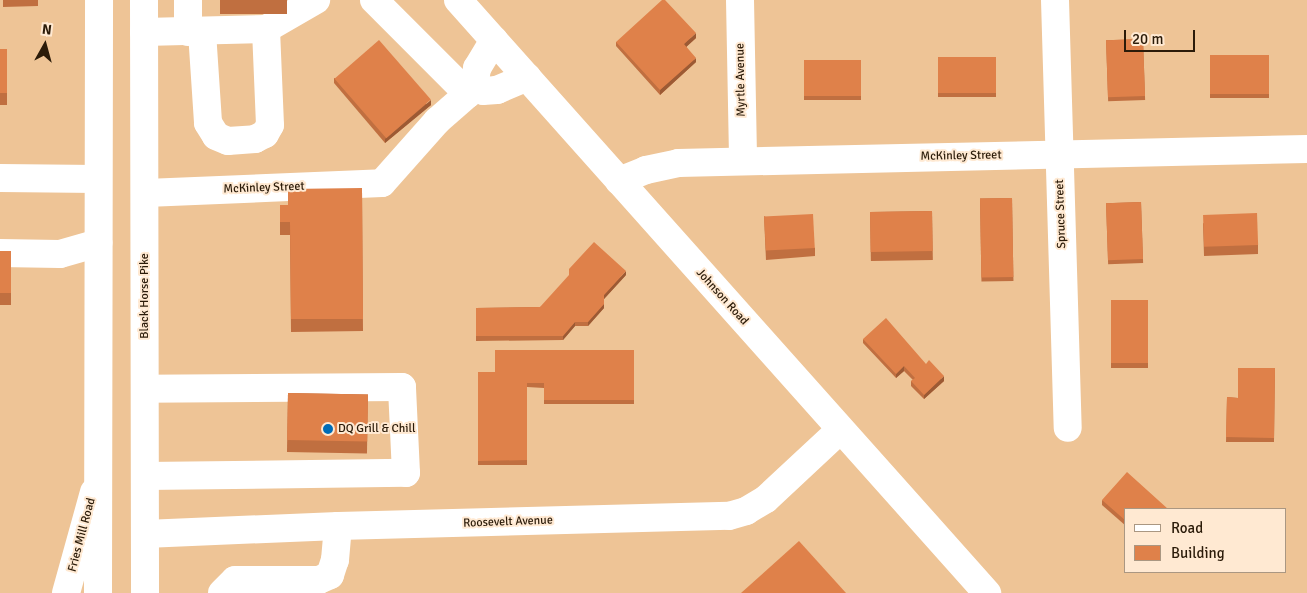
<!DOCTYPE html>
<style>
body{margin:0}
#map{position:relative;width:1307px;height:593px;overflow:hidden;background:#eec496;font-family:Signika,sans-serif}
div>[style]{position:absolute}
.minor>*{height:28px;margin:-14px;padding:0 14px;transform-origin:14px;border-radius:14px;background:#fff}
.major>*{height:28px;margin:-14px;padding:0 14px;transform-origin:14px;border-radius:14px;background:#fff}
.highway>*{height:28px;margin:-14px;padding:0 14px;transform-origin:14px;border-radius:14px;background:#fff}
.wall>*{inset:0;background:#c06f40;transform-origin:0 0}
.shaded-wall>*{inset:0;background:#9c5a34}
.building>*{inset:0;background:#df814a;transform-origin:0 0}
.dots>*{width:14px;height:14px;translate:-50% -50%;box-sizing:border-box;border:2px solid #ffe9d2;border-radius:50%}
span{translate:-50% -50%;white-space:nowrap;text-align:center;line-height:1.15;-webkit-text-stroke:4px #ffe9d2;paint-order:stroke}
.street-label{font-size:12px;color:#2b1b09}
.poi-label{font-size:12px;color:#2b1b09}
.left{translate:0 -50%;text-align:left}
.legend{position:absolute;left:1124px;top:508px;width:162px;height:65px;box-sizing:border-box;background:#ffe9d2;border:1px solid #aa9782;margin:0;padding:6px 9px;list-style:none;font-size:15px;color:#2b1b09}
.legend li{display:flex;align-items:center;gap:10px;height:25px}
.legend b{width:25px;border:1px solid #aa9782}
.north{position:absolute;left:20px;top:20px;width:50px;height:50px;-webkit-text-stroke:4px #ffe9d2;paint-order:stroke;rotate:7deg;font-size:14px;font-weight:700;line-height:20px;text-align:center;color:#2b1b09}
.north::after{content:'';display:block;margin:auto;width:18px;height:22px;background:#2b1b09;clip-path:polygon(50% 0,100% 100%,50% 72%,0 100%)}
.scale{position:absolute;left:1124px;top:30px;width:71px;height:22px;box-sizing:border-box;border:2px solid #2b1b09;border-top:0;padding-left:6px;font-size:15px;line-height:18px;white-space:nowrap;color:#2b1b09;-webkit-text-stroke:4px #ffe9d2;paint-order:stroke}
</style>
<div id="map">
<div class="minor">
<i style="left:188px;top:0;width:32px;rotate:90deg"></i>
<i style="left:458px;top:0;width:795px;rotate:48.26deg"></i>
<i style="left:740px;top:0;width:161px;rotate:88.9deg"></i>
<i style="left:1055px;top:0;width:428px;rotate:88.3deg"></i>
<i style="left:144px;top:32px;width:122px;rotate:-1.4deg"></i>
<i style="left:266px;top:29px;width:58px;rotate:-30.1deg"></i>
<i style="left:202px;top:32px;width:91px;rotate:86.2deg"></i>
<i style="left:208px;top:123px;width:15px;rotate:58deg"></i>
<i style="left:216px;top:136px;width:13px;rotate:23deg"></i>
<i style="left:228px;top:141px;width:27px;rotate:-4deg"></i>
<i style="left:255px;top:139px;width:11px;rotate:-27deg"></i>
<i style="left:265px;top:134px;width:10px;rotate:-61deg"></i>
<i style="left:270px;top:125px;width:96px;rotate:-92.4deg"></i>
<i style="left:494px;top:40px;width:33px;rotate:121deg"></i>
<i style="left:477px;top:68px;width:15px;rotate:98deg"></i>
<i style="left:475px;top:83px;width:11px;rotate:45deg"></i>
<i style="left:483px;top:91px;width:14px;rotate:-4deg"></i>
<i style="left:497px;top:90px;width:33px;rotate:-23deg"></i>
<i style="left:0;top:178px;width:98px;rotate:0.6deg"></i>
<i style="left:619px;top:181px;width:29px;rotate:-22deg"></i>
<i style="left:646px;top:170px;width:33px;rotate:-12deg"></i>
<i style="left:678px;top:163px;width:629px;rotate:-1.28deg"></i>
<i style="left:146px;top:193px;width:236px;rotate:-2.4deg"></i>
<i style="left:382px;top:183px;width:83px;rotate:-48.4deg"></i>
<i style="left:437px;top:121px;width:41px;rotate:-41.1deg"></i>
<i style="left:468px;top:94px;width:133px;rotate:-135deg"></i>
<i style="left:0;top:253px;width:60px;rotate:1deg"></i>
<i style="left:60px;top:254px;width:40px;rotate:-16deg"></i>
<i style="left:145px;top:476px;width:261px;rotate:-0.7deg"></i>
<i style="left:406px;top:473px;width:86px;rotate:-92.7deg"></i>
<i style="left:402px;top:387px;width:257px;rotate:179.6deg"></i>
<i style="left:145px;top:534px;width:193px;rotate:-2.4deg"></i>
<i style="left:338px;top:526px;width:391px;rotate:-1.5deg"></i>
<i style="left:729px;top:516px;width:18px;rotate:-16deg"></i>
<i style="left:746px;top:511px;width:23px;rotate:-31deg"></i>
<i style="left:766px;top:499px;width:101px;rotate:-43deg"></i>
<i style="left:222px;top:593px;width:18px;rotate:-45deg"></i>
<i style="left:235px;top:580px;width:84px"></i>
<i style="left:319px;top:580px;width:12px;rotate:-24deg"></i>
<i style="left:330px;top:575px;width:16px;rotate:-72deg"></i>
<i style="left:335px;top:560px;width:34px;rotate:-85deg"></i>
</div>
<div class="major">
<i style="left:66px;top:593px;width:105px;rotate:-74.5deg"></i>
</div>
<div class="highway">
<i style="left:144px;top:0;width:593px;rotate:89.9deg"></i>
<i style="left:98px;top:593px;width:593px;rotate:-89.9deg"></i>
</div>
<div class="wall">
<i style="clip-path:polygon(3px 0,38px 0,38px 6px,3px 7px)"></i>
<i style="left:220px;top:0;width:67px;height:14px"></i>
<i style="clip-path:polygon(696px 38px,686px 47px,696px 62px,660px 95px,616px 46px,616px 42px)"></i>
<i style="left:1143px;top:39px;width:61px;height:37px;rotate:88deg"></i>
<i style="left:0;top:49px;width:7px;height:56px"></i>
<i style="left:1210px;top:55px;width:59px;height:43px"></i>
<i style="left:938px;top:57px;width:58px;height:40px"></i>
<i style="left:861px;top:60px;width:40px;height:57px;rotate:90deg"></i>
<i style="clip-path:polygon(334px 78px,431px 105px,385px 143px,334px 83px)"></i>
<i style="clip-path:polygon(362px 188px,363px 331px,291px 332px,290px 235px,280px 235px,280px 205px,288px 205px)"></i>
<i style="left:1012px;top:198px;width:83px;height:32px;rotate:89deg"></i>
<i style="left:1141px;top:202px;width:61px;height:35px;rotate:88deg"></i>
<i style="left:932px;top:211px;width:49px;height:62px;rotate:89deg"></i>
<i style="clip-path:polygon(764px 216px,815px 248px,815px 256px,766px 260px)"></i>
<i style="clip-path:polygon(1203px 223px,1258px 245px,1258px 254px,1204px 256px)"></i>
<i style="left:0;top:251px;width:11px;height:54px"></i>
<i style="clip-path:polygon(626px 275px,604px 299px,604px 308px,588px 326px,575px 326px,563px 340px,476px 341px,476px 308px,540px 307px)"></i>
<i style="left:1111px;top:300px;width:37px;height:68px"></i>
<i style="clip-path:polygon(863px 339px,944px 381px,924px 399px,911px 386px,911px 381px,913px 380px,904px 371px,896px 378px,863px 343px)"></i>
<i style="clip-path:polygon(634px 350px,634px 404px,544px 404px,544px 388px,527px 387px,527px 465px,478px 465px,478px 372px,495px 372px)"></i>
<i style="clip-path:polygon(1275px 368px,1274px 442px,1226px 442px,1227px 397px,1238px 398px)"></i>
<i style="left:288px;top:393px;width:80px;height:59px;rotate:1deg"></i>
<i style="clip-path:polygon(1102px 500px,1126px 509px,1126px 526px,1102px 505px)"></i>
</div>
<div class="shaded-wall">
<i style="clip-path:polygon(696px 33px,696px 38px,684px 49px,684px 44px)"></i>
<i style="clip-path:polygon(696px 58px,696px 62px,660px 95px,660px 90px)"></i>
<i style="clip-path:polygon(431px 100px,431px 105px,385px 143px,385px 139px)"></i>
<i style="clip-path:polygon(626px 271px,626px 275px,604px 299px,604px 295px)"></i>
<i style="clip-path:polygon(604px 304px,604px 308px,588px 326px,588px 322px)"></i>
<i style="clip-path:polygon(575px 322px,575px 326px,563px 340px,563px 336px)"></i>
<i style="clip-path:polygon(904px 366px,904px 371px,896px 378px,896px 374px)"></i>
<i style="clip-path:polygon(944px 376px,944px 381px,924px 399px,924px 395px)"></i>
</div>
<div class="building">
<i style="clip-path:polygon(662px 0,665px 0,696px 33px,684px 44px,696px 58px,660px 90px,616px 42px)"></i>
<i style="left:1143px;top:39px;width:57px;height:37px;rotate:88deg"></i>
<i style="left:379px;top:40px;width:79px;height:59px;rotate:49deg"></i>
<i style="left:0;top:49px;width:7px;height:44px"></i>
<i style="left:1210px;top:55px;width:59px;height:39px"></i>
<i style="left:938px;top:57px;width:58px;height:36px"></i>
<i style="left:861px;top:60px;width:36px;height:57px;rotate:90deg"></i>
<i style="clip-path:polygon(362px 188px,363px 319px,291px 319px,290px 222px,280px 222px,280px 205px,288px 205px,288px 189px)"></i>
<i style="left:1012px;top:198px;width:79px;height:32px;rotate:89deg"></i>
<i style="left:1141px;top:202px;width:57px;height:35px;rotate:88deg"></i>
<i style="left:932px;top:211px;width:40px;height:62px;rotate:89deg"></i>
<i style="left:1257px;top:213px;width:32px;height:54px;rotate:88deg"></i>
<i style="left:813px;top:214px;width:34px;height:49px;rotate:87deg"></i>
<i style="clip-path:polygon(594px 242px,626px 271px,604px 295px,604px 304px,588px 322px,575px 322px,563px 336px,476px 336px,476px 308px,540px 307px,569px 275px,569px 269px)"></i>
<i style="left:0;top:251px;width:11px;height:42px"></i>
<i style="left:1111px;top:300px;width:37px;height:63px"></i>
<i style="clip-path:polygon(886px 318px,926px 364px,929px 360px,944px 376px,924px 395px,911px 381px,915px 378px,904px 366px,896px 374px,863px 339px)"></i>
<i style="clip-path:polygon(495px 350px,634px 350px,634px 400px,544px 400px,544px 383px,527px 383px,527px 460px,478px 461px,478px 372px,495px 372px)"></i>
<i style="clip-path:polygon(1238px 368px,1275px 368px,1274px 438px,1226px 437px,1227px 397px,1238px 398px)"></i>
<i style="left:288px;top:393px;width:80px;height:47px;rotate:1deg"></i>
<i style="clip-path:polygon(1127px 472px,1168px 509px,1126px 509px,1126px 521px,1102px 500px)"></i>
<i style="clip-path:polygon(799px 541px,846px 593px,741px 593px)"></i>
</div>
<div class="dots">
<i style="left:328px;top:429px;background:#006cb7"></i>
</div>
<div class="street-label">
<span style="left:741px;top:80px;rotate:-91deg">Myrtle Avenue</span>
<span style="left:961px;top:156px;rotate:-1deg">McKinley Street</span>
<span style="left:264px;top:188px;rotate:-2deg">McKinley Street</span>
<span style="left:1061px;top:214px;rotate:-92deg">Spruce Street</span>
<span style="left:145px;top:296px;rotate:-90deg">Black Horse Pike</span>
<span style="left:722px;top:297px;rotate:48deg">Johnson Road</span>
<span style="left:508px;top:522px;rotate:-2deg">Roosevelt Avenue</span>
<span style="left:82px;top:535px;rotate:-75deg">Fries Mill Road</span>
</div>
<div class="poi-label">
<span class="left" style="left:338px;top:429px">DQ Grill &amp; Chill</span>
</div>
<ul class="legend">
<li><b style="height:6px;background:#fff"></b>Road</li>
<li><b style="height:14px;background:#df814a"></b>Building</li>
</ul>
<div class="north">N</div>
<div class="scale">20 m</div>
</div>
